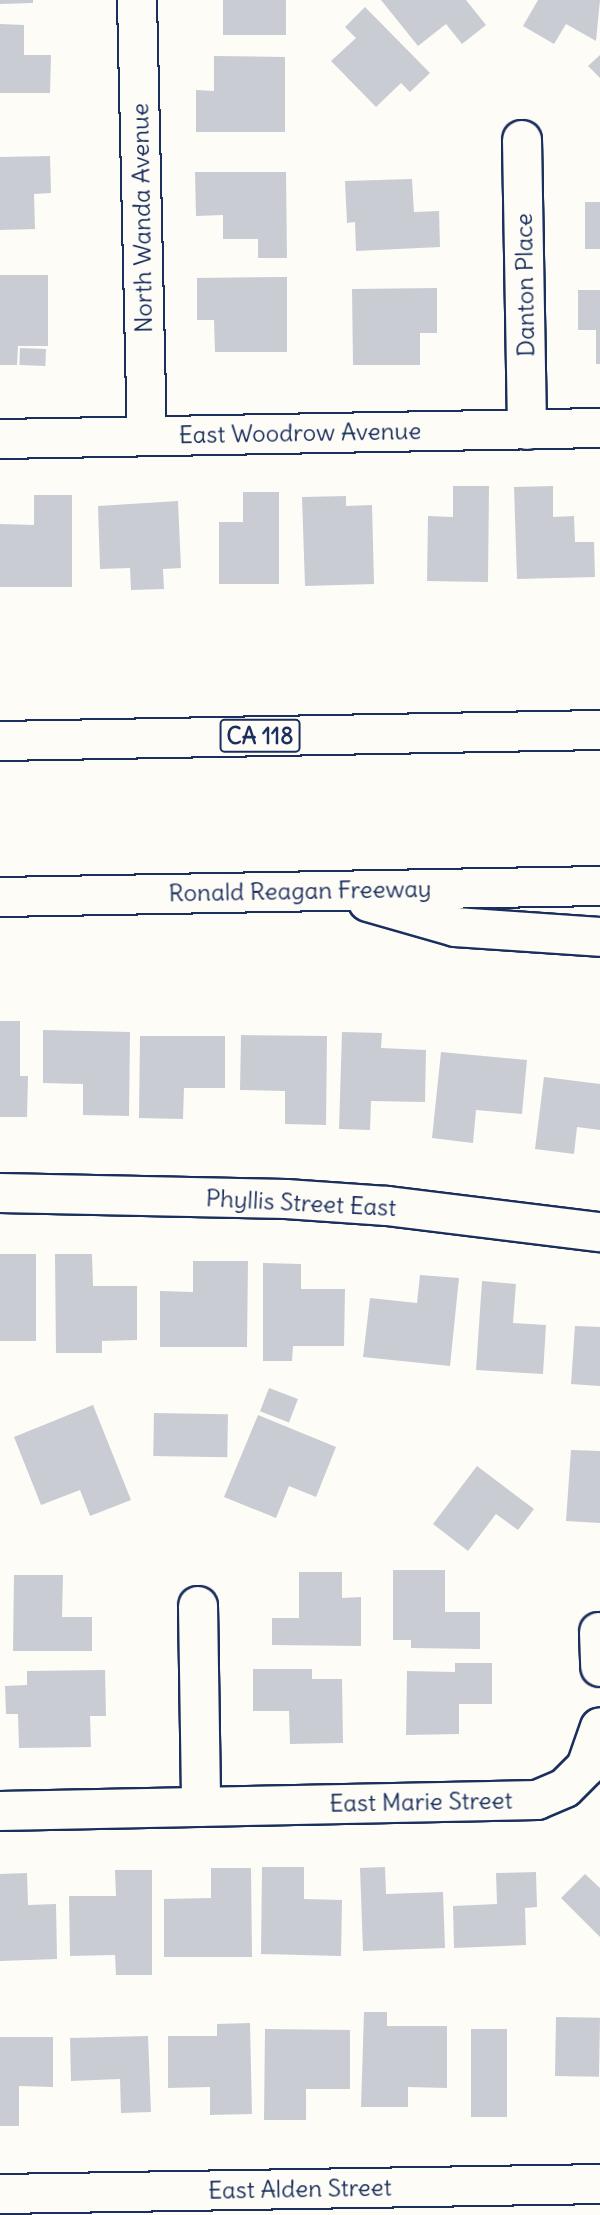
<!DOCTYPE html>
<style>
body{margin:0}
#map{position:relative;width:600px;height:2215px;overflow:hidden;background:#fdfcf7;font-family:Delius,sans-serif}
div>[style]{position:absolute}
.building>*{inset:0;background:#c9ccd3;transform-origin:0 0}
.roads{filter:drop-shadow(2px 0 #1b2f5e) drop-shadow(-2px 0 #1b2f5e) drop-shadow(0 2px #1b2f5e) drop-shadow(0 -2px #1b2f5e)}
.minor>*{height:38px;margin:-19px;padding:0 19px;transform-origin:19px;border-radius:19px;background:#fdfcf7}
.highway>*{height:38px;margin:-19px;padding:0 19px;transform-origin:19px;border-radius:19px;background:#fdfcf7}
span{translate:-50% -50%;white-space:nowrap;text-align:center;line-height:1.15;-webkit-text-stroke:6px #fdfcf7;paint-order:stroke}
.shield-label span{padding:2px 5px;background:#fdfcf7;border:2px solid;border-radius:5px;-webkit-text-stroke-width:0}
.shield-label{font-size:23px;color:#1b2f5e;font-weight:700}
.street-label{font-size:24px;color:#1b2f5e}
</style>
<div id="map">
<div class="building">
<i style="clip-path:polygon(0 0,33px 0,33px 3px,0 4px)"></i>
<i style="left:223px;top:0;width:63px;height:35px"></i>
<i style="clip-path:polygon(381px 0,466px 0,486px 25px,462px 44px,446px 24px,418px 46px)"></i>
<i style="clip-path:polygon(538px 0,600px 0,596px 41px,566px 24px,554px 44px,523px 26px)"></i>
<i style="clip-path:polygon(365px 7px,430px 73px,410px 92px,401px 83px,376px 107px,331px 61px,356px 38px,345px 27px)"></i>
<i style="clip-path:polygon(0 24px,24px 25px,24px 55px,51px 55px,50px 93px,0 93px)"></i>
<i style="clip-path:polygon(600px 55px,600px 78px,588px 66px)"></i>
<i style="clip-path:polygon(214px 56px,285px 57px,285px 132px,196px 132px,196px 90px,214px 91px)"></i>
<i style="clip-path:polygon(50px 156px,51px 193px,34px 194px,35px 229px,0 230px,0 157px)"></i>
<i style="clip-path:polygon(195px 172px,286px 172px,287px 258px,258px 258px,258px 239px,223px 239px,223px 215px,196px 216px)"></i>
<i style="clip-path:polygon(412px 179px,414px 212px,439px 211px,440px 247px,356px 251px,355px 222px,347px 223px,345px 181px)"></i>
<i style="left:585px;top:202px;width:15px;height:47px"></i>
<i style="clip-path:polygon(0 275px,48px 275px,48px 346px,18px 346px,17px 365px,0 365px)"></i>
<i style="clip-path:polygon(287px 277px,287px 352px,215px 352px,214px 320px,197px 320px,197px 278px)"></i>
<i style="clip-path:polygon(437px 288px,437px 333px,420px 333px,420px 365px,353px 365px,352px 289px)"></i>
<i style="clip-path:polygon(578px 290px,600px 290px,600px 364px,596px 364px,596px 330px,578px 330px)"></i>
<i style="left:20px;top:348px;width:26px;height:17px;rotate:2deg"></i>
<i style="clip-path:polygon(453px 486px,489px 486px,488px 582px,427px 581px,428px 516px,453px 517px)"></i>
<i style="clip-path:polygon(553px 486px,553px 517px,574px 516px,575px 542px,594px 542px,595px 577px,517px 579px,514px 487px)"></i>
<i style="clip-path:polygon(243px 492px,279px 492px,279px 584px,219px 584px,219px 522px,243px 522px)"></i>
<i style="clip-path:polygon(34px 495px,72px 495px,72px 587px,0 587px,0 524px,34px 525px)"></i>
<i style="clip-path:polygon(346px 496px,346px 506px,372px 505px,374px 584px,305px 586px,302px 497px)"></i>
<i style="clip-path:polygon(178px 501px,181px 568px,163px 569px,164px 589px,131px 590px,130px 568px,100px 569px,98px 506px)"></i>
<i style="clip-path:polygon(0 1021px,20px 1021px,20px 1076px,28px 1076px,27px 1117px,0 1117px)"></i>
<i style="clip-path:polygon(43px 1030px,130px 1032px,129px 1116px,83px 1115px,83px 1084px,43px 1083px)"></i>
<i style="clip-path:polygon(342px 1032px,382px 1033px,381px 1048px,426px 1050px,425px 1102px,371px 1101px,370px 1130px,339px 1129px)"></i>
<i style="clip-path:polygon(241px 1035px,327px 1036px,326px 1125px,285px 1124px,285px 1091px,240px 1090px)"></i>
<i style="clip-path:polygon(140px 1036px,225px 1036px,225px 1088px,184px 1088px,183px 1119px,139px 1118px)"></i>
<i style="clip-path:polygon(441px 1052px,527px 1060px,522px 1114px,476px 1110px,473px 1143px,432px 1138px)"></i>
<i style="clip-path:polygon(544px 1077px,600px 1084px,600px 1130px,577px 1127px,574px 1154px,535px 1149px)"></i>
<i style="left:0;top:1254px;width:36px;height:87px"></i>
<i style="clip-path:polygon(55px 1254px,92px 1254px,93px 1286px,137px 1286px,137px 1340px,102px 1341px,102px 1353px,56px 1353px)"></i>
<i style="clip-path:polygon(193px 1261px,248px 1261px,247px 1347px,160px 1347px,160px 1291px,193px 1292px)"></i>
<i style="clip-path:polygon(263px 1263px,301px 1264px,301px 1289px,345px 1289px,344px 1346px,293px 1346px,292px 1361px,263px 1361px)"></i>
<i style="clip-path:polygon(420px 1275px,459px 1278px,450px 1366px,363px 1357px,370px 1298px,417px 1303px)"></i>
<i style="clip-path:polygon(482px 1281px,516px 1284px,513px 1323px,546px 1325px,543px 1374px,476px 1370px)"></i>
<i style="clip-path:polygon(575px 1326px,600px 1327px,600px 1386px,571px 1384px)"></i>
<i style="left:269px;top:1388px;width:31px;height:25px;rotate:21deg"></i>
<i style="clip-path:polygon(93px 1405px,131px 1500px,90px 1516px,80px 1490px,41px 1505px,14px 1437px)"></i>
<i style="left:154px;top:1413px;width:74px;height:43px;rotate:1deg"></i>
<i style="clip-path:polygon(258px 1415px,336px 1447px,316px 1497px,289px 1486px,276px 1518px,224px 1497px)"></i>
<i style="clip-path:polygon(571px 1450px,600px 1451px,600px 1523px,566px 1521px)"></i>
<i style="clip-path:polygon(477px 1466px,534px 1509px,518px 1530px,496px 1514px,468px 1551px,433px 1524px)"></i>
<i style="clip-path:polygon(393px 1570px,445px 1570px,445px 1612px,480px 1612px,480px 1649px,411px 1648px,411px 1640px,393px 1640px)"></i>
<i style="clip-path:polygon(299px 1572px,342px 1572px,342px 1598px,361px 1597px,361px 1646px,272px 1645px,272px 1618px,299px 1618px)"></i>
<i style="clip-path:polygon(14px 1575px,63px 1575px,62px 1617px,92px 1617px,92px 1651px,13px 1651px)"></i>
<i style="clip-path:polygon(455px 1663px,492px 1663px,492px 1704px,459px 1704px,459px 1734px,406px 1735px,407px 1671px,455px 1672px)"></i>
<i style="clip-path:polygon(253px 1669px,312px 1669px,312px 1679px,342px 1679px,343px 1743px,290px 1744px,289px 1711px,253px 1711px)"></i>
<i style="clip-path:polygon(105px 1670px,106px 1716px,90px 1716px,91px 1747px,19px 1748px,18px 1714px,6px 1714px,5px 1686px,27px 1685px,27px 1671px)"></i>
<i style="clip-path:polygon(262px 1867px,304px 1867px,304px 1899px,342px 1900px,341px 1956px,261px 1954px)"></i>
<i style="clip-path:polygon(385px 1867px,386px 1894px,443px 1892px,445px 1948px,363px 1951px,360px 1868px)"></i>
<i style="clip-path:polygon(211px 1868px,251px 1868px,252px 1957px,164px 1957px,164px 1899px,211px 1898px)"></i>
<i style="clip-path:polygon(115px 1870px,152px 1870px,152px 1975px,116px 1975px,115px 1955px,70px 1956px,69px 1896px,116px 1896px)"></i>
<i style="clip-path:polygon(536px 1872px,537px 1907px,525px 1908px,526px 1945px,454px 1948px,453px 1906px,497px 1904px,496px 1873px)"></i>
<i style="clip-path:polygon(27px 1873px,28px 1905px,56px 1904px,57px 1959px,0 1961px,0 1874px)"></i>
<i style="clip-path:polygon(585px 1874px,600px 1888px,600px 1937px,561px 1898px)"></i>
<i style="clip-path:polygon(364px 2012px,387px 2012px,387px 2026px,447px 2026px,447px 2088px,408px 2087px,408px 2107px,361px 2107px)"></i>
<i style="left:556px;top:2017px;width:44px;height:59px;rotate:1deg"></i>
<i style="clip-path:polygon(250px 2023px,252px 2114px,210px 2115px,210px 2087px,168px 2088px,168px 2036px,217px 2036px,217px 2024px)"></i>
<i style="clip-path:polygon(265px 2029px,350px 2030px,350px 2089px,306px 2089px,306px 2120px,264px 2120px)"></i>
<i style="left:471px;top:2029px;width:36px;height:88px"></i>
<i style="clip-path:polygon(148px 2036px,151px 2112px,121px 2113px,120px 2079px,71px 2081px,70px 2038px)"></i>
<i style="clip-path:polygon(0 2037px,53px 2037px,53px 2087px,19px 2086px,19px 2126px,0 2126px)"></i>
</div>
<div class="roads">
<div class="minor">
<i style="left:137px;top:0;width:436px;rotate:88.7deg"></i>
<i style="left:522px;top:140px;width:290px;rotate:89deg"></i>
<i style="left:0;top:439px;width:600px;rotate:-1.05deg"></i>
<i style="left:0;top:1193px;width:286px;rotate:1.2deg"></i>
<i style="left:286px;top:1199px;width:101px;rotate:4deg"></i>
<i style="left:387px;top:1206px;width:215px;rotate:7deg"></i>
<i style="left:198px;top:1606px;width:201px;rotate:89.1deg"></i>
<i style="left:599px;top:1632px;width:35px;rotate:88deg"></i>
<i style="left:0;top:1811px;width:537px;rotate:-1.17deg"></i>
<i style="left:537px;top:1800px;width:30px;rotate:-23deg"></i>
<i style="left:565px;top:1788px;width:30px;rotate:-45deg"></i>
<i style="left:586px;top:1767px;width:42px;rotate:-70.7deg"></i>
<i style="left:0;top:2194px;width:600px;rotate:-0.95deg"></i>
</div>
<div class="highway">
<i style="left:0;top:741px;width:600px;rotate:-1.05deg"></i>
<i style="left:0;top:897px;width:600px;rotate:-1.05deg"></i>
<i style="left:368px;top:902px;width:91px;rotate:16deg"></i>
<i style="left:455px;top:927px;width:145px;rotate:3.9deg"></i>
</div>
</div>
<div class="shield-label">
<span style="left:260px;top:736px">CA 118</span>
</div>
<div class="street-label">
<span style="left:142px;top:218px;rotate:-91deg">North Wanda Avenue</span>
<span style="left:525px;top:285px;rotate:-91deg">Danton Place</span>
<span style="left:300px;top:433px;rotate:-1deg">East Woodrow Avenue</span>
<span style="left:300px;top:891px;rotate:-1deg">Ronald Reagan Freeway</span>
<span style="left:301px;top:1203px;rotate:3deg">Phyllis Street East</span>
<span style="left:421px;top:1802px;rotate:-1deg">East Marie Street</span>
<span style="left:300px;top:2189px;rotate:-1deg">East Alden Street</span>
</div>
</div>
